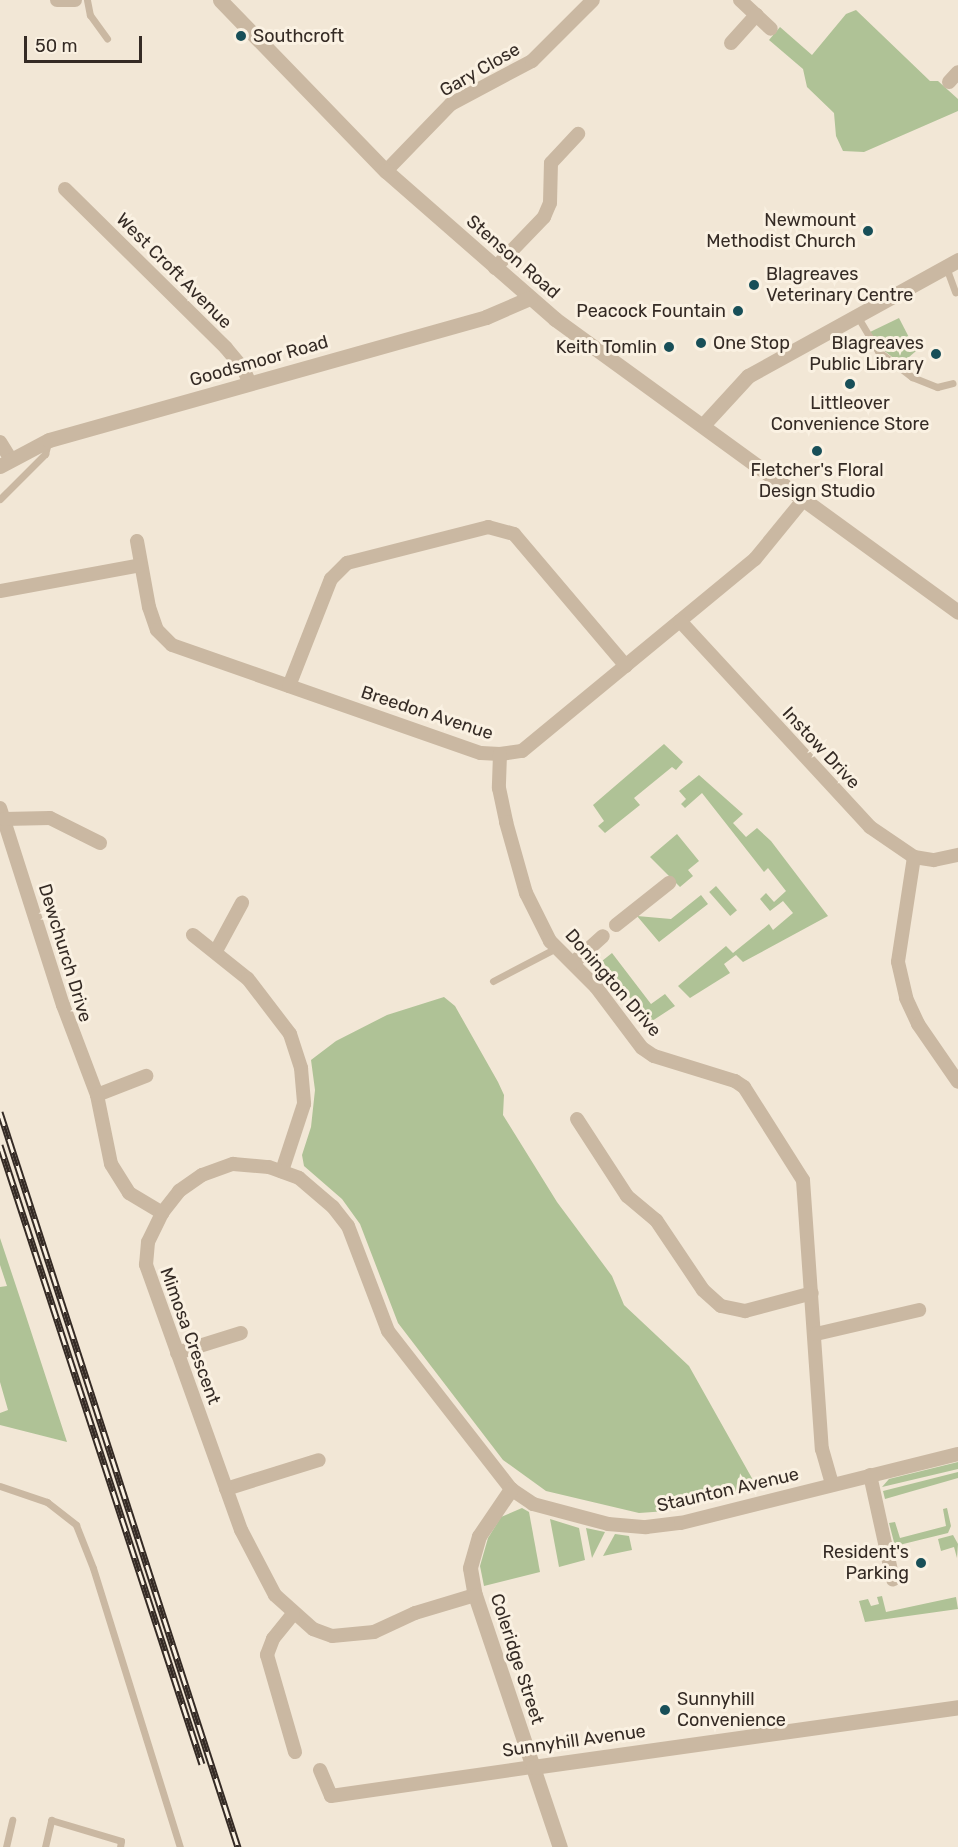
<!DOCTYPE html>
<style>
body{margin:0}
#map{position:relative;width:958px;height:1847px;overflow:hidden;background:#f2e7d6;font-family:Rubik,sans-serif}
div>[style]{position:absolute}
.green>*{inset:0;background:#afc296;transform-origin:0 0}
.service>*{height:7px;margin:-3.5px;padding:0 3.5px;transform-origin:3.5px;border-radius:3.5px;background:#cab8a2}
.minor>*{height:14px;margin:-7px;padding:0 7px;transform-origin:7px;border-radius:7px;background:#cab8a2}
.tertiary>*{height:15px;margin:-7.5px;padding:0 7.5px;transform-origin:7.5px;border-radius:7.5px;background:#cab8a2}
.rail>*{height:7px;margin-top:-3.5px;transform-origin:0;background:repeating-linear-gradient(90deg,#faf1e2 0 14px,#352b25 0 28px);box-sizing:border-box;border-block:2px solid #352b25}
.dots>*{width:16px;height:16px;translate:-50% -50%;box-sizing:border-box;border:3px solid #faf1e2;border-radius:50%}
span{translate:-50% -50%;white-space:nowrap;text-align:center;line-height:1.15;-webkit-text-stroke:6px #faf1e2;paint-order:stroke}
.poi-label{font-size:18px;color:#352b25}
.left{translate:0 -50%;text-align:left}
.right{translate:-100% -50%;text-align:right}
.street-label{font-size:18px;color:#352b25}
.scale{position:absolute;left:24px;top:36px;width:118px;height:27px;box-sizing:border-box;border:3px solid #352b25;border-top:0;padding-left:8px;font-size:18px;line-height:21px;white-space:nowrap;color:#352b25;-webkit-text-stroke:4px #faf1e2;paint-order:stroke}
</style>
<div id="map">
<div class="green">
<i style="clip-path:polygon(856px 10px,930px 81px,938px 81px,958px 99px,958px 111px,864px 152px,843px 151px,836px 136px,834px 113px,807px 87px,803px 69px,769px 40px,780px 27px,812px 55px,846px 14px)"></i>
<i style="clip-path:polygon(899px 318px,916px 351px,901px 364px,882px 349px,870px 332px)"></i>
<i style="clip-path:polygon(664px 744px,683px 762px,676px 770px,672px 767px,634px 798px,640px 805px,605px 833px,598px 826px,604px 821px,593px 805px)"></i>
<i style="clip-path:polygon(699px 775px,743px 814px,733px 823px,746px 837px,757px 828px,771px 841px,828px 916px,743px 962px,736px 955px,724px 964px,730px 973px,690px 998px,678px 986px,726px 946px,733px 953px,769px 924px,773px 930px,793px 913px,783px 901px,770px 911px,760px 899px,766px 893px,774px 902px,786px 891px,768px 868px,764px 872px,702px 793px,685px 808px,681px 804px,686px 799px,679px 791px)"></i>
<i style="clip-path:polygon(677px 834px,699px 861px,688px 870px,693px 876px,680px 887px,650px 857px)"></i>
<i style="left:716px;top:886px;width:32px;height:9px;rotate:49deg"></i>
<i style="clip-path:polygon(701px 895px,708px 904px,659px 942px,637px 916px,671px 919px)"></i>
<i style="clip-path:polygon(612px 953px,651px 1004px,665px 994px,675px 1006px,649px 1023px,602px 961px)"></i>
<i style="clip-path:polygon(444px 997px,455px 1006px,498px 1082px,504px 1095px,503px 1115px,557px 1202px,612px 1276px,624px 1305px,689px 1366px,758px 1489px,667px 1511px,639px 1513px,546px 1491px,503px 1460px,398px 1323px,360px 1224px,342px 1199px,304px 1166px,302px 1155px,311px 1127px,315px 1090px,311px 1060px,336px 1041px,387px 1015px)"></i>
<i style="clip-path:polygon(0 1238px,25px 1313px,67px 1442px,0 1425px,0 1413px,8px 1410px,0 1382px,0 1287px,7px 1286px,0 1265px)"></i>
<i style="clip-path:polygon(958px 1462px,958px 1469px,882px 1487px,889px 1479px)"></i>
<i style="clip-path:polygon(958px 1472px,958px 1478px,885px 1499px,883px 1491px)"></i>
<i style="clip-path:polygon(522px 1508px,529px 1512px,540px 1572px,484px 1586px,480px 1566px,488px 1538px,501px 1517px)"></i>
<i style="clip-path:polygon(947px 1508px,951px 1526px,948px 1533px,895px 1546px,889px 1523px,895px 1522px,900px 1538px,946px 1526px,943px 1509px)"></i>
<i style="clip-path:polygon(550px 1519px,579px 1528px,585px 1560px,559px 1567px)"></i>
<i style="clip-path:polygon(586px 1528px,605px 1532px,592px 1558px)"></i>
<i style="clip-path:polygon(615px 1534px,629px 1536px,632px 1550px,603px 1556px)"></i>
<i style="clip-path:polygon(953px 1535px,958px 1544px,957px 1558px,954px 1547px,941px 1551px,938px 1539px)"></i>
<i style="clip-path:polygon(882px 1596px,886px 1612px,956px 1597px,958px 1609px,865px 1622px,859px 1601px,868px 1599px,871px 1606px,879px 1604px,877px 1597px)"></i>
</div>
<div class="service">
<i style="left:87px;top:0;width:15px;rotate:79deg"></i>
<i style="left:90px;top:15px;width:29px;rotate:54deg"></i>
<i style="left:946px;top:267px;width:27px;rotate:70deg"></i>
<i style="left:856px;top:314px;width:43px;rotate:59.3deg"></i>
<i style="left:878px;top:351px;width:43px;rotate:37.4deg"></i>
<i style="left:912px;top:377px;width:27px;rotate:22deg"></i>
<i style="left:937px;top:387px;width:16px;rotate:-14deg"></i>
<i style="left:0;top:499px;width:64px;rotate:-45deg"></i>
<i style="left:45px;top:454px;width:11px;rotate:-75deg"></i>
<i style="left:493px;top:981px;width:71px;rotate:-27.6deg"></i>
<i style="left:0;top:1486px;width:50px;rotate:18.8deg"></i>
<i style="left:47px;top:1502px;width:37px;rotate:38deg"></i>
<i style="left:76px;top:1525px;width:46px;rotate:68.4deg"></i>
<i style="left:93px;top:1568px;width:292px;rotate:72.7deg"></i>
<i style="left:6px;top:1847px;width:28px;rotate:-77deg"></i>
<i style="left:45px;top:1847px;width:28px;rotate:-77deg"></i>
<i style="left:51px;top:1820px;width:73px;rotate:16.7deg"></i>
<i style="left:121px;top:1841px;width:6px;rotate:99deg"></i>
</div>
<div class="minor">
<i style="left:57px;top:0;width:18px"></i>
<i style="left:740px;top:0;width:42px;rotate:43.1deg"></i>
<i style="left:731px;top:43px;width:38px;rotate:-48deg"></i>
<i style="left:949px;top:82px;width:13px;rotate:-48deg"></i>
<i style="left:386px;top:171px;width:93px;rotate:-45.9deg"></i>
<i style="left:451px;top:104px;width:92px;rotate:-28deg"></i>
<i style="left:532px;top:61px;width:86px;rotate:-45deg"></i>
<i style="left:65px;top:189px;width:226px;rotate:44.6deg"></i>
<i style="left:226px;top:348px;width:26px;rotate:50deg"></i>
<i style="left:243px;top:368px;width:17px;rotate:66deg"></i>
<i style="left:495px;top:268px;width:71px;rotate:-46.1deg"></i>
<i style="left:544px;top:217px;width:15px;rotate:-67deg"></i>
<i style="left:550px;top:203px;width:40px;rotate:-88.6deg"></i>
<i style="left:551px;top:163px;width:40px;rotate:-47deg"></i>
<i style="left:0;top:442px;width:19px;rotate:58deg"></i>
<i style="left:137px;top:541px;width:67px;rotate:79.7deg"></i>
<i style="left:149px;top:607px;width:24px;rotate:71deg"></i>
<i style="left:157px;top:630px;width:21px;rotate:45deg"></i>
<i style="left:172px;top:645px;width:327px;rotate:19.3deg"></i>
<i style="left:481px;top:753px;width:19px;rotate:3deg"></i>
<i style="left:500px;top:754px;width:22px;rotate:-8deg"></i>
<i style="left:522px;top:751px;width:302px;rotate:-39.5deg"></i>
<i style="left:755px;top:559px;width:77px;rotate:-50.8deg"></i>
<i style="left:0;top:591px;width:143px;rotate:-10.4deg"></i>
<i style="left:680px;top:621px;width:280px;rotate:47.3deg"></i>
<i style="left:870px;top:827px;width:53px;rotate:34.3deg"></i>
<i style="left:914px;top:857px;width:20px;rotate:9deg"></i>
<i style="left:934px;top:860px;width:25px;rotate:-12deg"></i>
<i style="left:289px;top:686px;width:115px;rotate:-68.6deg"></i>
<i style="left:331px;top:579px;width:23px;rotate:-45deg"></i>
<i style="left:347px;top:563px;width:146px;rotate:-14.3deg"></i>
<i style="left:488px;top:527px;width:27px;rotate:15deg"></i>
<i style="left:514px;top:534px;width:173px;rotate:49.7deg"></i>
<i style="left:500px;top:754px;width:34px;rotate:92deg"></i>
<i style="left:499px;top:788px;width:35px;rotate:78deg"></i>
<i style="left:506px;top:822px;width:74px;rotate:74.3deg"></i>
<i style="left:526px;top:893px;width:54px;rotate:63.4deg"></i>
<i style="left:550px;top:941px;width:65px;rotate:45deg"></i>
<i style="left:596px;top:987px;width:76px;rotate:53deg"></i>
<i style="left:642px;top:1048px;width:14px;rotate:34deg"></i>
<i style="left:654px;top:1056px;width:85px;rotate:17.2deg"></i>
<i style="left:735px;top:1081px;width:11px;rotate:34deg"></i>
<i style="left:744px;top:1087px;width:110px;rotate:57.6deg"></i>
<i style="left:803px;top:1180px;width:270px;rotate:86deg"></i>
<i style="left:822px;top:1449px;width:35px;rotate:74deg"></i>
<i style="left:0;top:808px;width:207px;rotate:72.3deg"></i>
<i style="left:63px;top:1005px;width:96px;rotate:69.3deg"></i>
<i style="left:97px;top:1095px;width:70px;rotate:78.5deg"></i>
<i style="left:111px;top:1164px;width:34px;rotate:58deg"></i>
<i style="left:129px;top:1193px;width:39px;rotate:31deg"></i>
<i style="left:4px;top:819px;width:46px;rotate:-1.2deg"></i>
<i style="left:50px;top:818px;width:56px;rotate:26.6deg"></i>
<i style="left:914px;top:857px;width:106px;rotate:98.7deg"></i>
<i style="left:898px;top:962px;width:37px;rotate:77deg"></i>
<i style="left:906px;top:998px;width:29px;rotate:65deg"></i>
<i style="left:918px;top:1024px;width:70px;rotate:55.4deg"></i>
<i style="left:616px;top:925px;width:68px;rotate:-38.4deg"></i>
<i style="left:193px;top:935px;width:70px;rotate:38.7deg"></i>
<i style="left:248px;top:979px;width:69px;rotate:52.6deg"></i>
<i style="left:290px;top:1034px;width:36px;rotate:72deg"></i>
<i style="left:301px;top:1068px;width:36px;rotate:85deg"></i>
<i style="left:304px;top:1104px;width:71px;rotate:108.2deg"></i>
<i style="left:216px;top:951px;width:55px;rotate:-61.6deg"></i>
<i style="left:573px;top:963px;width:40px;rotate:-42deg"></i>
<i style="left:97px;top:1095px;width:53px;rotate:-21.2deg"></i>
<i style="left:577px;top:1119px;width:92px;rotate:57deg"></i>
<i style="left:627px;top:1196px;width:38px;rotate:40deg"></i>
<i style="left:656px;top:1220px;width:84px;rotate:56.1deg"></i>
<i style="left:703px;top:1290px;width:24px;rotate:42deg"></i>
<i style="left:721px;top:1306px;width:25px;rotate:12deg"></i>
<i style="left:745px;top:1311px;width:69px;rotate:-15deg"></i>
<i style="left:816px;top:1334px;width:106px;rotate:-13.1deg"></i>
<i style="left:177px;top:1353px;width:67px;rotate:-17.4deg"></i>
<i style="left:870px;top:1475px;width:107px;rotate:77.6deg"></i>
<i style="left:226px;top:1489px;width:97px;rotate:-17.3deg"></i>
<i style="left:475px;top:1595px;width:63px;rotate:163.3deg"></i>
<i style="left:415px;top:1613px;width:45px;rotate:155.1deg"></i>
<i style="left:374px;top:1632px;width:42px;rotate:174.6deg"></i>
<i style="left:332px;top:1636px;width:20px;rotate:-160deg"></i>
<i style="left:313px;top:1629px;width:51px;rotate:-138.2deg"></i>
<i style="left:275px;top:1595px;width:73px;rotate:-117.6deg"></i>
<i style="left:241px;top:1530px;width:282px;rotate:-109.7deg"></i>
<i style="left:146px;top:1265px;width:23px;rotate:-85deg"></i>
<i style="left:148px;top:1242px;width:32px;rotate:-64deg"></i>
<i style="left:162px;top:1213px;width:28px;rotate:-52deg"></i>
<i style="left:179px;top:1191px;width:28px;rotate:-35deg"></i>
<i style="left:202px;top:1175px;width:33px;rotate:-20deg"></i>
<i style="left:233px;top:1164px;width:36px;rotate:5deg"></i>
<i style="left:269px;top:1167px;width:32px;rotate:20deg"></i>
<i style="left:299px;top:1178px;width:45px;rotate:40.5deg"></i>
<i style="left:333px;top:1207px;width:24px;rotate:52deg"></i>
<i style="left:348px;top:1226px;width:112px;rotate:69.1deg"></i>
<i style="left:388px;top:1331px;width:200px;rotate:52.1deg"></i>
<i style="left:511px;top:1489px;width:27px;rotate:34deg"></i>
<i style="left:533px;top:1504px;width:78px;rotate:14.9deg"></i>
<i style="left:608px;top:1524px;width:38px;rotate:5deg"></i>
<i style="left:646px;top:1527px;width:35px;rotate:-7deg"></i>
<i style="left:681px;top:1523px;width:285px;rotate:-14deg"></i>
<i style="left:293px;top:1614px;width:32px;rotate:129deg"></i>
<i style="left:273px;top:1639px;width:17px;rotate:111deg"></i>
<i style="left:267px;top:1655px;width:101px;rotate:73.9deg"></i>
<i style="left:320px;top:1770px;width:28px;rotate:67deg"></i>
<i style="left:331px;top:1796px;width:204px;rotate:-8.2deg"></i>
</div>
<div class="tertiary">
<i style="left:220px;top:0;width:238px;rotate:45.9deg"></i>
<i style="left:386px;top:171px;width:225px;rotate:41.2deg"></i>
<i style="left:555px;top:319px;width:498px;rotate:36deg"></i>
<i style="left:703px;top:425px;width:67px;rotate:-47.4deg"></i>
<i style="left:748px;top:376px;width:240px;rotate:-28.9deg"></i>
<i style="left:0;top:466px;width:55px;rotate:-28deg"></i>
<i style="left:49px;top:440px;width:454px;rotate:-15.7deg"></i>
<i style="left:486px;top:317px;width:48px;rotate:-23.4deg"></i>
<i style="left:511px;top:1489px;width:57px;rotate:124.2deg"></i>
<i style="left:479px;top:1536px;width:33px;rotate:106deg"></i>
<i style="left:470px;top:1568px;width:27px;rotate:80deg"></i>
<i style="left:475px;top:1595px;width:266px;rotate:71.4deg"></i>
<i style="left:533px;top:1767px;width:429px;rotate:-8deg"></i>
</div>
<div class="rail">
<i style="left:0;top:1112px;width:773px;rotate:72.06deg"></i>
<i style="left:0;top:1145px;width:651px;rotate:71.93deg"></i>
</div>
<div class="dots">
<i style="left:241px;top:36px;background:#184f58"></i>
<i style="left:868px;top:231px;background:#184f58"></i>
<i style="left:754px;top:285px;background:#184f58"></i>
<i style="left:738px;top:311px;background:#184f58"></i>
<i style="left:701px;top:343px;background:#184f58"></i>
<i style="left:669px;top:347px;background:#184f58"></i>
<i style="left:936px;top:354px;background:#184f58"></i>
<i style="left:850px;top:384px;background:#184f58"></i>
<i style="left:817px;top:451px;background:#184f58"></i>
<i style="left:921px;top:1563px;background:#184f58"></i>
<i style="left:665px;top:1710px;background:#184f58"></i>
</div>
<div class="poi-label">
<span class="left" style="left:253px;top:36px">Southcroft</span>
<span class="right" style="left:856px;top:231px">Newmount<br>Methodist Church</span>
<span class="left" style="left:766px;top:285px">Blagreaves<br>Veterinary Centre</span>
<span class="right" style="left:726px;top:311px">Peacock Fountain</span>
<span class="left" style="left:713px;top:343px">One Stop</span>
<span class="right" style="left:924px;top:354px">Blagreaves<br>Public Library</span>
<span class="right" style="left:657px;top:347px">Keith Tomlin</span>
<span style="left:850px;top:414px">Littleover<br>Convenience Store</span>
<span style="left:817px;top:481px">Fletcher's Floral<br>Design Studio</span>
<span class="right" style="left:909px;top:1563px">Resident's<br>Parking</span>
<span class="left" style="left:677px;top:1710px">Sunnyhill<br>Convenience</span>
</div>
<div class="street-label">
<span style="left:480px;top:70px;rotate:-30deg">Gary Close</span>
<span style="left:513px;top:257px;rotate:41deg">Stenson Road</span>
<span style="left:174px;top:271px;rotate:45deg">West Croft Avenue</span>
<span style="left:259px;top:361px;rotate:-16deg">Goodsmoor Road</span>
<span style="left:427px;top:713px;rotate:18deg">Breedon Avenue</span>
<span style="left:821px;top:748px;rotate:47deg">Instow Drive</span>
<span style="left:65px;top:953px;rotate:73deg">Dewchurch Drive</span>
<span style="left:613px;top:983px;rotate:49deg">Donington Drive</span>
<span style="left:190px;top:1336px;rotate:70deg">Mimosa Crescent</span>
<span style="left:728px;top:1490px;rotate:-13deg">Staunton Avenue</span>
<span style="left:517px;top:1659px;rotate:72deg">Coleridge Street</span>
<span style="left:574px;top:1741px;rotate:-8deg">Sunnyhill Avenue</span>
</div>
<div class="scale">50 m</div>
</div>
